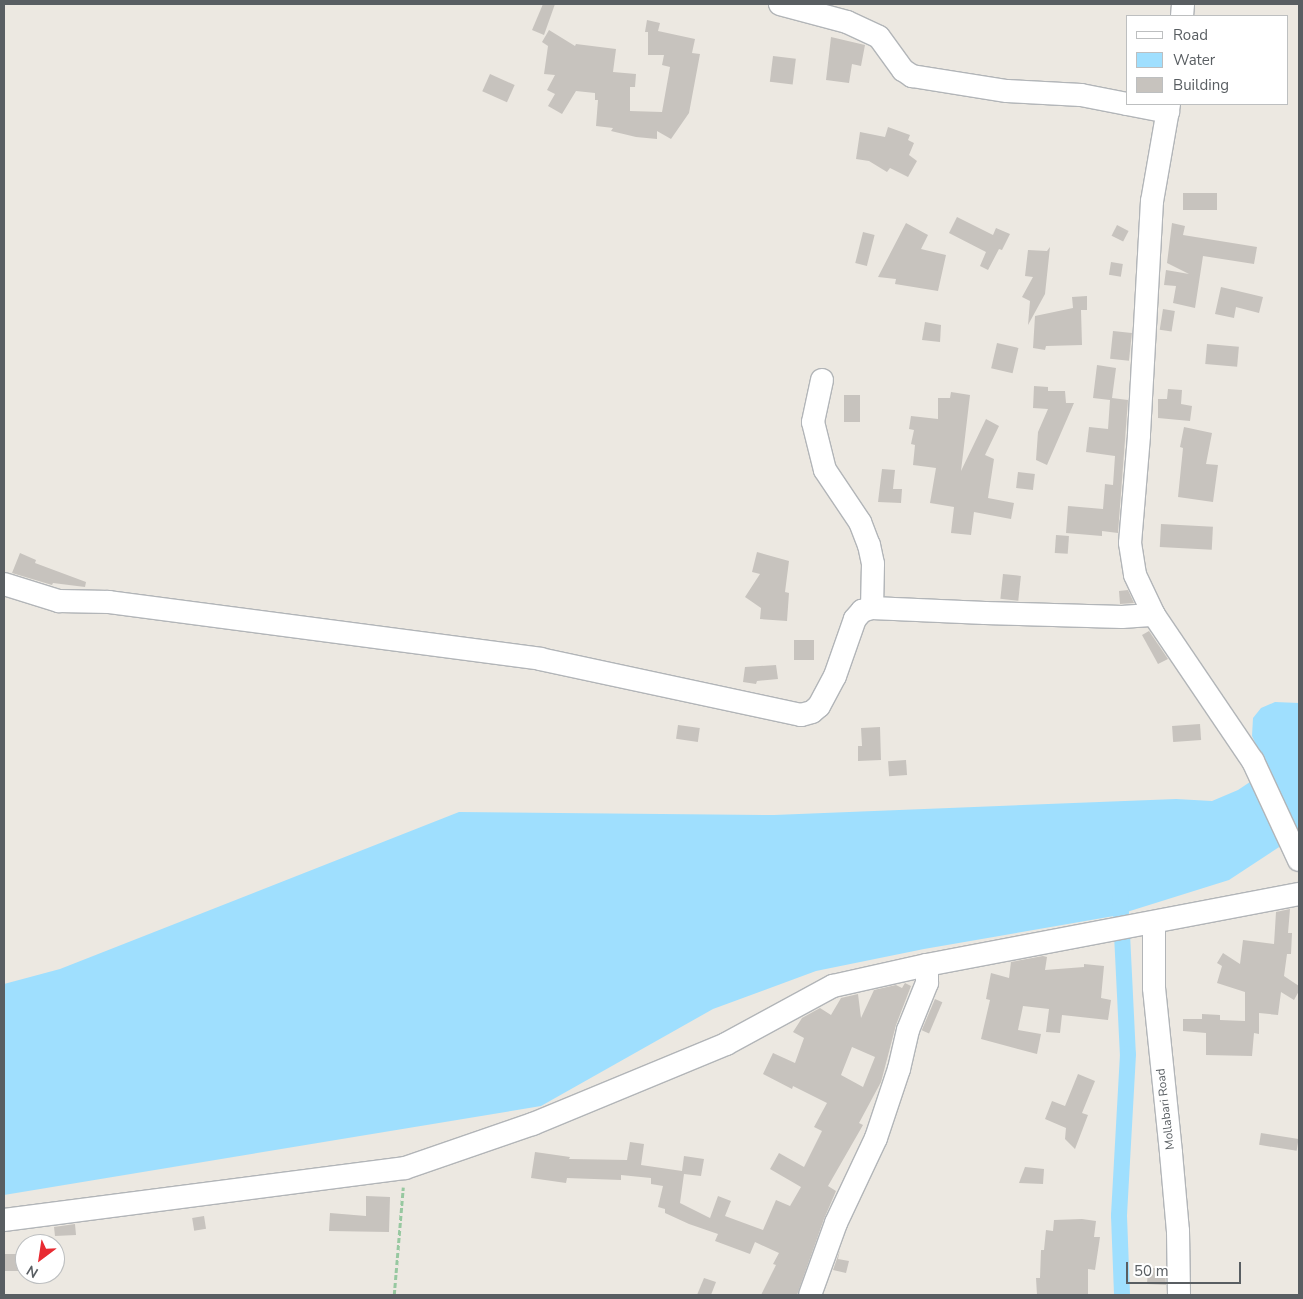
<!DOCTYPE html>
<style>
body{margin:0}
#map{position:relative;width:1303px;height:1299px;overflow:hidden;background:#ece8e1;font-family:"Nunito Sans",sans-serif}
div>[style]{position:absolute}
.water>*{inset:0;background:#9fdffe}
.canal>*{height:16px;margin:-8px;padding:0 8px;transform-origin:8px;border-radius:8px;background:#9fdffe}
.building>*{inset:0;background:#c7c3be;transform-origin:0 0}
.path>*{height:2.5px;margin-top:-1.25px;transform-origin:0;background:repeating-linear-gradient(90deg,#97c8a0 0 5px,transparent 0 7.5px)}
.roads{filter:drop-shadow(1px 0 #b2b5b8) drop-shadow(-1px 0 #b2b5b8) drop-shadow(0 1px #b2b5b8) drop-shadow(0 -1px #b2b5b8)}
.minor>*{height:22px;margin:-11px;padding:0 11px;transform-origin:11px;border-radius:11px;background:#fff}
span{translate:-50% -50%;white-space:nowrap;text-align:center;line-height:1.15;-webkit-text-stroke:4px #fff;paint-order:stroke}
.street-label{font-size:12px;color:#595e62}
.frame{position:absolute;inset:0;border:5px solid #595e62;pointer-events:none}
.legend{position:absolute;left:1126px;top:15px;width:162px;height:90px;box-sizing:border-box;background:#fff;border:1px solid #bdbfc0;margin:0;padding:6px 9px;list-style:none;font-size:15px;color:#595e62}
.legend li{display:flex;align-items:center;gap:10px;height:25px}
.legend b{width:25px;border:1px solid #bdbfc0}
.north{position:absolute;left:15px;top:1234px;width:50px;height:50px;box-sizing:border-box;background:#fff;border:1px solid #bdbfc0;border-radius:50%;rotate:211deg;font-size:14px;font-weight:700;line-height:20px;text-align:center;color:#595e62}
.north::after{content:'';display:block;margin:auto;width:18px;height:22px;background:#e82b32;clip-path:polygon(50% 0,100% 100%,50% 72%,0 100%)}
.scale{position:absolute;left:1126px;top:1262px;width:115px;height:22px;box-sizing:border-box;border:2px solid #595e62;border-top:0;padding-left:6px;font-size:15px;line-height:18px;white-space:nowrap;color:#595e62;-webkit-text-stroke:4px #fff;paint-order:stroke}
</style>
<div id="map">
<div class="water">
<i style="clip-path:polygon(1275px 702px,1299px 703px,1299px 834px,1229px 880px,1114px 916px,924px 949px,816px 971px,713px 1009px,541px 1106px,4px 1195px,4px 984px,60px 969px,459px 812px,774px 815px,1176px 799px,1212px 801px,1238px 790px,1250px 782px,1259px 772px,1260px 753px,1252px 736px,1253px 718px,1261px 708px)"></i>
</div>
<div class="canal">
<i style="left:1120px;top:893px;width:161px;rotate:87.2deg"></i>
<i style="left:1128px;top:1054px;width:162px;rotate:93.2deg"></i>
<i style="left:1119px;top:1216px;width:79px;rotate:87.8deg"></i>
</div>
<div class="building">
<i style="clip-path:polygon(543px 4px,555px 4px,544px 35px,532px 30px)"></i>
<i style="clip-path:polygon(647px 20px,660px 23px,658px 31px,695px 39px,692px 53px,700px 54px,689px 113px,671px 139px,657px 131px,657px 139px,636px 137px,611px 131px,613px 128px,596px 126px,598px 100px,595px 100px,595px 93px,576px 91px,562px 114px,548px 106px,555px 94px,547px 90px,555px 75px,544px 74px,548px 46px,542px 42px,549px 30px,575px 46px,576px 44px,616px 49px,613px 72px,636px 74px,635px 87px,630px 87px,630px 111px,662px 112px,670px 67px,662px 65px,664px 55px,648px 55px,648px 32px,645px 32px)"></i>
<i style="clip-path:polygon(831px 37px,865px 45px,861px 66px,852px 64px,849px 83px,826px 80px)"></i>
<i style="left:773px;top:56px;width:23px;height:26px;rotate:7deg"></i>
<i style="left:490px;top:74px;width:27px;height:19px;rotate:24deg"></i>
<i style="clip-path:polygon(888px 127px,910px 135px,908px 140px,914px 143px,909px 155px,917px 161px,908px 177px,890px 168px,887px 172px,869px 161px,856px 159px,860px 132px,885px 137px)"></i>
<i style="left:1183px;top:193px;width:34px;height:17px"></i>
<i style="clip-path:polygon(957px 217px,993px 235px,996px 228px,1010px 234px,1002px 250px,999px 249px,988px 270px,980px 266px,986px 252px,949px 233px)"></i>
<i style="clip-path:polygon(906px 223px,928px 235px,921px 249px,946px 255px,938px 291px,895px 284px,896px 279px,878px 277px)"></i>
<i style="clip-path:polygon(1172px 223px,1185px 226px,1183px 235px,1257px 247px,1254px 264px,1203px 256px,1195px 308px,1173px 303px,1176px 286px,1164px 285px,1166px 270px,1189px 274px,1167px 263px)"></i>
<i style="left:1117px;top:225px;width:13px;height:12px;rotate:27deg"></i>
<i style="left:863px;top:232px;width:12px;height:32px;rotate:14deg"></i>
<i style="clip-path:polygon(1050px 247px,1045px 294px,1028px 325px,1030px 301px,1022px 297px,1033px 277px,1025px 276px,1028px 250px,1047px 251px)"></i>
<i style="left:1111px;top:262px;width:12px;height:13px;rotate:9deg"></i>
<i style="clip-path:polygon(1221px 287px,1263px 297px,1259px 313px,1236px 307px,1234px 318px,1215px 314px)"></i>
<i style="clip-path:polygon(1087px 296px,1087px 310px,1081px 310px,1082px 345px,1046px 346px,1045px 350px,1033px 348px,1035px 316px,1073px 308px,1072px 297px)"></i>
<i style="left:1163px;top:309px;width:12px;height:21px;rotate:9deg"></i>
<i style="clip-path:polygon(925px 322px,941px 325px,940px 342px,922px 340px)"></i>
<i style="left:1113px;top:331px;width:19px;height:28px;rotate:6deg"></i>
<i style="left:997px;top:343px;width:22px;height:26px;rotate:13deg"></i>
<i style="left:1207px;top:344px;width:32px;height:20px;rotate:5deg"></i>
<i style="clip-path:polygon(1097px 365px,1116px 368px,1112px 398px,1128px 400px,1118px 533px,1102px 531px,1102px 536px,1066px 533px,1068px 506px,1103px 509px,1105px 484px,1113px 485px,1115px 456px,1086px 452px,1089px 427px,1108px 429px,1110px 400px,1093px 398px)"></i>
<i style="clip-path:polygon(1034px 386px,1048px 387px,1048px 391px,1065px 391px,1066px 403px,1074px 403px,1047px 465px,1036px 460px,1038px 432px,1048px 409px,1033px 408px)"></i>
<i style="clip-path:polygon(1168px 389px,1182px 390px,1181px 404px,1192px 406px,1190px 421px,1158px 418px,1158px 399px,1167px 399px)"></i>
<i style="clip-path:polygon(951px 392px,970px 395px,961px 471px,986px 419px,999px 426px,985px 455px,994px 459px,988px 498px,1014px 503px,1011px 519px,974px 512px,971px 535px,951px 533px,954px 507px,930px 503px,936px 468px,913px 465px,915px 445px,911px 444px,914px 430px,909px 429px,911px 416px,938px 419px,938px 398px,950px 398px)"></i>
<i style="left:844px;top:395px;width:16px;height:27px"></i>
<i style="clip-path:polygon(1184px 427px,1212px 433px,1206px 464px,1218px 465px,1213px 502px,1178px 497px,1183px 448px,1180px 447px)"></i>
<i style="clip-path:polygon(882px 469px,895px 470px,893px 489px,902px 489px,901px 503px,878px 502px)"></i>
<i style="left:1018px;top:472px;width:17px;height:16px;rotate:7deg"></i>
<i style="left:1161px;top:524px;width:52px;height:23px;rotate:3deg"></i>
<i style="left:1056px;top:535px;width:13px;height:18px;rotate:4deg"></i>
<i style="clip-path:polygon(757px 552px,789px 561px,785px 592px,789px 593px,787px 621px,760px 619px,761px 608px,745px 597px,760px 574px,752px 572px)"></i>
<i style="clip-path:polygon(20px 553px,36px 560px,35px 563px,86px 582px,85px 587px,53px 583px,52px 585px,12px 573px)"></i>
<i style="left:1003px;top:574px;width:18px;height:25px;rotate:6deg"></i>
<i style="clip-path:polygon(1128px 590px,1134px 603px,1120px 604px,1119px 591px)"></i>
<i style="clip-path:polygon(1149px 631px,1168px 659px,1158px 664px,1142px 635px)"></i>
<i style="left:794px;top:640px;width:20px;height:20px"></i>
<i style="clip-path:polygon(776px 665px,778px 679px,757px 681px,756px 684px,743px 682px,745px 667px)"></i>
<i style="left:1200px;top:724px;width:16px;height:28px;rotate:86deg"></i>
<i style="left:678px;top:725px;width:22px;height:14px;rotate:8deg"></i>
<i style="clip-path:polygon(880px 727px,881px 760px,858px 761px,858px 746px,862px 746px,861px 728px)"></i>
<i style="left:906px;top:760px;width:15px;height:18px;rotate:86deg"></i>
<i style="clip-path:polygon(1290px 909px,1288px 933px,1292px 933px,1291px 954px,1287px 954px,1284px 976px,1299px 986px,1299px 991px,1294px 1000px,1281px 992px,1278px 1015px,1259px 1013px,1259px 1034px,1254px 1033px,1252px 1056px,1206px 1055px,1206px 1033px,1183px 1031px,1183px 1019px,1202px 1019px,1202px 1014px,1220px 1015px,1220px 1020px,1245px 1021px,1245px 992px,1217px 983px,1222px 966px,1217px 963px,1223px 953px,1240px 964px,1243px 940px,1274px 944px,1276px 912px)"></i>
<i style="clip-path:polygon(1043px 956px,1047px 957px,1045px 970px,1084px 967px,1084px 964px,1104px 966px,1101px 998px,1111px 1000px,1108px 1020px,1062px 1015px,1060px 1033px,1046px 1032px,1049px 1009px,1023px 1006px,1018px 1030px,1041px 1034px,1037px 1054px,981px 1039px,990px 1000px,986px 999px,991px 973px,1009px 978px,1011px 962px)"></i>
<i style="clip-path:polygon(evenodd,905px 983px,911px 986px,896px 1025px,881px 1082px,859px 1123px,863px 1125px,828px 1186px,836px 1191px,824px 1219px,797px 1295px,761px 1295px,776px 1265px,773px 1264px,779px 1253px,755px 1242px,750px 1254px,715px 1241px,718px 1234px,689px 1224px,665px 1213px,665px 1209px,658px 1207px,663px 1186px,651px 1184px,651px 1178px,621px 1175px,621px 1180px,567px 1178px,566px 1183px,531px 1178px,535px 1152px,570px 1157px,569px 1159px,627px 1160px,630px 1142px,644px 1144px,641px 1165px,682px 1171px,684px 1156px,704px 1159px,701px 1176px,684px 1174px,680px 1203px,710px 1218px,718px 1196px,731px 1201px,725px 1216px,763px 1230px,776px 1200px,790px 1206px,801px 1187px,770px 1169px,779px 1153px,804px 1167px,822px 1131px,814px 1127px,827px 1103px,793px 1086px,792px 1089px,763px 1074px,773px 1053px,795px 1063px,804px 1038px,793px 1032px,802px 1018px,820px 1008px,831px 1015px,841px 998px,858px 994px,861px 1018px,874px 990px,896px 985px,902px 988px,905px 983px,852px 1047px,875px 1057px,863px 1087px,841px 1075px,852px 1047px)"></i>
<i style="left:935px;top:999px;width:8px;height:34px;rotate:23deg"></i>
<i style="clip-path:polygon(1078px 1074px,1095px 1081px,1082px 1113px,1088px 1115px,1075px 1149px,1065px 1139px,1066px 1128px,1045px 1119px,1052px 1101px,1065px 1106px)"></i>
<i style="left:1261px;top:1133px;width:38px;height:12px;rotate:9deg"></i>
<i style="clip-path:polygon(1025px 1167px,1044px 1169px,1043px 1184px,1019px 1183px)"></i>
<i style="clip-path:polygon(366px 1196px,390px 1197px,389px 1232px,329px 1231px,330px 1213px,366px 1216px)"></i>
<i style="left:204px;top:1216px;width:13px;height:12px;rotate:81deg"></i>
<i style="clip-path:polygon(1082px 1219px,1096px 1221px,1094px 1237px,1100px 1237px,1095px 1270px,1088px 1269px,1088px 1295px,1037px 1295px,1036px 1278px,1040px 1278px,1041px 1250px,1044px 1250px,1046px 1230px,1053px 1231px,1054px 1220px)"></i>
<i style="clip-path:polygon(75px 1224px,76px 1235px,55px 1236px,54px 1227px)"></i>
<i style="clip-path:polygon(840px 1250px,838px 1259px,849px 1261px,846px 1273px,833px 1270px)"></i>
<i style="left:4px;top:1254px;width:14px;height:17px"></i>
<i style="clip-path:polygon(1148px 1268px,1165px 1268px,1166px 1285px,1147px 1284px)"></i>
<i style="clip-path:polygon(704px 1278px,716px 1282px,711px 1295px,697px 1295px)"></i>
</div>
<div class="path">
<i style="left:394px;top:1295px;width:108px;rotate:-85.2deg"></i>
</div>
<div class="roads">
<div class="minor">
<i style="left:780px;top:4px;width:69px;rotate:15deg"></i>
<i style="left:847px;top:22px;width:35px;rotate:25deg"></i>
<i style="left:879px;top:37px;width:41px;rotate:54deg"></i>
<i style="left:903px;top:70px;width:11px;rotate:34deg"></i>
<i style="left:912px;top:76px;width:96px;rotate:9deg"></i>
<i style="left:1007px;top:91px;width:74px;rotate:3.1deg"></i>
<i style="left:1081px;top:95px;width:47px;rotate:11.1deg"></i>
<i style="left:1182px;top:16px;width:12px;rotate:-85deg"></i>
<i style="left:1127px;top:104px;width:42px;rotate:11deg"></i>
<i style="left:1169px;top:104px;width:98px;rotate:99.9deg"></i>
<i style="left:1152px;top:201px;width:235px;rotate:93.2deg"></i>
<i style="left:1139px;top:436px;width:107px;rotate:94.8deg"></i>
<i style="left:1130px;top:543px;width:32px;rotate:81deg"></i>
<i style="left:1135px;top:575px;width:44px;rotate:64.6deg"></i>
<i style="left:1154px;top:615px;width:176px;rotate:55.9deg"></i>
<i style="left:1253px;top:761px;width:109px;rotate:65.1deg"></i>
<i style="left:822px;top:380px;width:43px;rotate:102.1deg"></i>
<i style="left:813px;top:422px;width:49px;rotate:76deg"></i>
<i style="left:825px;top:470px;width:63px;rotate:56.1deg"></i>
<i style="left:860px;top:522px;width:25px;rotate:69deg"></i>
<i style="left:869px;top:545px;width:19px;rotate:78deg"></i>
<i style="left:873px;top:564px;width:44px;rotate:91.3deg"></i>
<i style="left:4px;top:584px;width:58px;rotate:17.2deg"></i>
<i style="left:59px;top:601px;width:50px;rotate:1.1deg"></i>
<i style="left:109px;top:602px;width:435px;rotate:7.5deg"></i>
<i style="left:540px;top:659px;width:267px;rotate:12.1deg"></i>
<i style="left:801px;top:715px;width:11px;rotate:-15deg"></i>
<i style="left:812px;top:712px;width:9px;rotate:-41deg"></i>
<i style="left:819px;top:706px;width:34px;rotate:-62deg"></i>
<i style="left:835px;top:676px;width:60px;rotate:-70.7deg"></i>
<i style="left:855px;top:619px;width:11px;rotate:-49deg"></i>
<i style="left:862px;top:611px;width:10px;rotate:-17deg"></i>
<i style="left:872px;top:608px;width:113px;rotate:2.5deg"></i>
<i style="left:985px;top:613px;width:137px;rotate:1.7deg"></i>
<i style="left:1122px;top:617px;width:32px;rotate:-4deg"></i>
<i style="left:1154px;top:923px;width:65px;rotate:90deg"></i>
<i style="left:1154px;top:988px;width:166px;rotate:84.1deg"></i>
<i style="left:1171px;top:1153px;width:78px;rotate:84.9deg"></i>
<i style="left:1178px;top:1231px;width:64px;rotate:89.1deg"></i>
<i style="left:4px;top:1220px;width:404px;rotate:-7.4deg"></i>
<i style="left:405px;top:1168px;width:135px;rotate:-19deg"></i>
<i style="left:533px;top:1124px;width:209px;rotate:-22.5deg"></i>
<i style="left:726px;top:1044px;width:122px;rotate:-28.5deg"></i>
<i style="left:833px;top:986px;width:96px;rotate:-12.6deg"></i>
<i style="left:927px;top:965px;width:379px;rotate:-10.8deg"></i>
<i style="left:810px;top:1295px;width:77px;rotate:-70.1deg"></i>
<i style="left:836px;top:1223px;width:94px;rotate:-64.8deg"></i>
<i style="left:876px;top:1138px;width:73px;rotate:-71.6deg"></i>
<i style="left:899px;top:1069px;width:40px;rotate:-77deg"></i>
<i style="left:908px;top:1030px;width:51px;rotate:-68deg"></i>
<i style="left:927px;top:983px;width:18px;rotate:-90deg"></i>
</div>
</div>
<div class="street-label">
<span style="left:1166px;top:1109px;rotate:-97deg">Mollabari Road</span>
</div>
<div class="frame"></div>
<ul class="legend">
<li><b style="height:6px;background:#fff"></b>Road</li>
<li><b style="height:14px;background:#9fdffe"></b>Water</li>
<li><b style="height:14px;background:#c7c3be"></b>Building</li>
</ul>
<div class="north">N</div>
<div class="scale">50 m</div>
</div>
